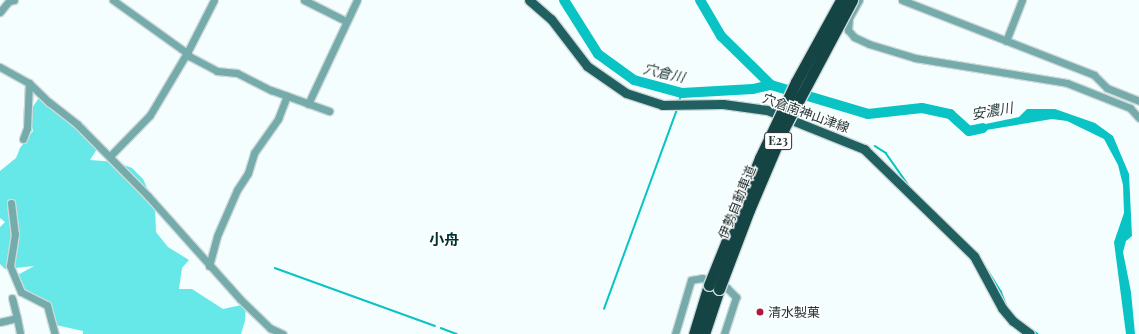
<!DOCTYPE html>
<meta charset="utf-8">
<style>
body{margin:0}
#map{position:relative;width:1139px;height:334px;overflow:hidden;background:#f5fefe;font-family:"Playfair Display","Noto Sans JP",serif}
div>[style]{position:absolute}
.green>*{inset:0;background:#66e8e9}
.water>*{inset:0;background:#09c3c4}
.stream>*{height:1.5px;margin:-0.75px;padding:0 0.75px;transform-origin:0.75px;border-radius:0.75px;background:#09c3c4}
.river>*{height:10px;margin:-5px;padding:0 5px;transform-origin:5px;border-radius:5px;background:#09c3c4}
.roads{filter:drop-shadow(1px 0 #ced9d9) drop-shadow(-1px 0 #ced9d9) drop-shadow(0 1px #ced9d9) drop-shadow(0 -1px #ced9d9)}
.minor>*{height:7px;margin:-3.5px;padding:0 3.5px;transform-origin:3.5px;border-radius:3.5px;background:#75abab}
.major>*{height:9px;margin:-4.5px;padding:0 4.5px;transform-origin:4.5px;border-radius:4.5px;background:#206060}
.highway>*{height:11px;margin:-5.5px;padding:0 5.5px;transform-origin:5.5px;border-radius:5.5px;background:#144444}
.bridges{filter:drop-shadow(1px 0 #ced9d9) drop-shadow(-1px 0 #ced9d9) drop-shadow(0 1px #ced9d9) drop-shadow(0 -1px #ced9d9)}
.highway-bridge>*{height:11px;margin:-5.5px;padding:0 5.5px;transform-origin:5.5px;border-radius:5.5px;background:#144444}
.dots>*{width:11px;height:11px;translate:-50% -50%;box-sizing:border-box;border:2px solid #fff;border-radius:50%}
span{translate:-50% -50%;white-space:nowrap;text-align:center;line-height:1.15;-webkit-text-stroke:3px #fff;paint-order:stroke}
.shield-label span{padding:1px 3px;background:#fff;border:1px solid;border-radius:3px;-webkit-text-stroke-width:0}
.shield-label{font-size:12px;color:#1f3131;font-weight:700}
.street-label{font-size:13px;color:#1f3131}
.poi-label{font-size:13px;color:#1f3131}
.left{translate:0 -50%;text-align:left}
.water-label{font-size:14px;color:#1e3737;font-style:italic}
.quarter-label{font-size:15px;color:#003030;font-weight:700}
</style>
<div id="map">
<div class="green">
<i style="clip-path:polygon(40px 96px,57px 103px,87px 127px,93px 136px,97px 149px,90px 160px,116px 162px,132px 168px,143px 179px,155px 205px,156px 232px,168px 247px,189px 260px,182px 268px,179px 289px,192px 289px,223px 309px,246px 304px,245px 321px,241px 334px,83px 334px,83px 331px,56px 325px,51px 306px,47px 301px,24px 291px,16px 276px,34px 266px,5px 269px,0 264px,0 227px,5px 222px,0 218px,0 171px,16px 158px,20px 148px,33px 131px,31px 123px,32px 108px)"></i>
</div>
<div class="water">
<i style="clip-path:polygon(1027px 109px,1055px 109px,1095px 123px,1113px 136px,1129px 174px,1132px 236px,1126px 241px,1123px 252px,1131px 292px,1135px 334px,1126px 334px,1114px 242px,1124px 213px,1123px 185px,1118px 165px,1104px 139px,1067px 121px,1052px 119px,968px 133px,971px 127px,1019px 117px)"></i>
</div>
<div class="stream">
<i style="left:679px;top:102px;width:9px;rotate:-72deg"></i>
<i style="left:875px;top:146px;width:13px;rotate:32deg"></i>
<i style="left:886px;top:153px;width:45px;rotate:54.9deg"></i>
<i style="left:982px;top:261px;width:36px;rotate:58deg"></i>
<i style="left:1001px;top:291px;width:19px;rotate:69deg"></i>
<i style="left:275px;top:268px;width:170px;rotate:19.9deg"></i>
<i style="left:604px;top:309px;width:210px;rotate:-69.9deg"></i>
<i style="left:441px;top:328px;width:17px;rotate:21deg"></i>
<i style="left:1030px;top:328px;width:10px;rotate:37deg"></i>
</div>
<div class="river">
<i style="left:564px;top:0;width:64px;rotate:57.8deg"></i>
<i style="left:598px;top:54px;width:44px;rotate:35.8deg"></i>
<i style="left:634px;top:80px;width:50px;rotate:15.2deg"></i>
<i style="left:682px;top:93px;width:71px;rotate:-3.2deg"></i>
<i style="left:753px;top:89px;width:18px;rotate:-13deg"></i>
<i style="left:700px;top:0;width:42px;rotate:59.7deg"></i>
<i style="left:721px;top:36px;width:70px;rotate:44.4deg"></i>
<i style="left:771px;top:85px;width:101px;rotate:16.6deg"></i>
<i style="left:868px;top:114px;width:54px;rotate:-6.3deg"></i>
<i style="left:922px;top:108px;width:29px;rotate:12deg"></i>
<i style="left:950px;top:114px;width:25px;rotate:42deg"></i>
<i style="left:969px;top:131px;width:14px;rotate:-12deg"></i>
</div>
<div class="roads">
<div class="minor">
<i style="left:113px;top:0;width:91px;rotate:35.6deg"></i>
<i style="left:187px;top:53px;width:4px;rotate:56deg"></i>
<i style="left:189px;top:56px;width:32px;rotate:28deg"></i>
<i style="left:217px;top:71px;width:20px;rotate:6deg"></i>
<i style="left:237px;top:73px;width:38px;rotate:27deg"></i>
<i style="left:271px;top:90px;width:62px;rotate:19.9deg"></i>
<i style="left:304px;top:0;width:47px;rotate:26.6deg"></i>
<i style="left:859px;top:0;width:21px;rotate:119deg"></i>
<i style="left:849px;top:18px;width:12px;rotate:95deg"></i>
<i style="left:848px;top:30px;width:9px;rotate:49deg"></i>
<i style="left:854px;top:37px;width:17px;rotate:25deg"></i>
<i style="left:869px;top:44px;width:48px;rotate:16.9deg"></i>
<i style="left:915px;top:58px;width:154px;rotate:9.3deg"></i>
<i style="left:1067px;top:83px;width:68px;rotate:21.6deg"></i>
<i style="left:1130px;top:108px;width:13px;rotate:48deg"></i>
<i style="left:902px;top:0;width:206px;rotate:21.3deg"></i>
<i style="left:1094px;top:75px;width:18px;rotate:45deg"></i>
<i style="left:1107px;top:88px;width:35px;rotate:22deg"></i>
<i style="left:0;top:12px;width:14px;rotate:-51deg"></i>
<i style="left:9px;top:1px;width:5px;rotate:-11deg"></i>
<i style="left:1006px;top:41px;width:44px;rotate:-68.7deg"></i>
<i style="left:0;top:67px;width:33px;rotate:29deg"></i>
<i style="left:29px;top:83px;width:28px;rotate:44deg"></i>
<i style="left:49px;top:102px;width:36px;rotate:38deg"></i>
<i style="left:77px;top:124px;width:101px;rotate:45.4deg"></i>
<i style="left:148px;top:196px;width:138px;rotate:48.2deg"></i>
<i style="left:240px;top:299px;width:42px;rotate:44deg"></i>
<i style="left:270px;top:328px;width:14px;rotate:25deg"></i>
<i style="left:308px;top:104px;width:115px;rotate:-64.8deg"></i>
<i style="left:23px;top:139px;width:12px;rotate:-70deg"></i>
<i style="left:27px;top:128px;width:45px;rotate:-87.5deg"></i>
<i style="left:110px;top:156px;width:57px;rotate:-45.7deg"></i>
<i style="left:150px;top:115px;width:72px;rotate:-59.2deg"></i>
<i style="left:187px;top:53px;width:59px;rotate:-63deg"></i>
<i style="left:11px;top:203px;width:31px;rotate:83deg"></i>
<i style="left:15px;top:234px;width:32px;rotate:99deg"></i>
<i style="left:10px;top:266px;width:28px;rotate:67deg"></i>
<i style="left:21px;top:292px;width:29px;rotate:27deg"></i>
<i style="left:47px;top:305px;width:30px;rotate:75deg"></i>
<i style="left:209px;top:266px;width:31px;rotate:-75deg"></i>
<i style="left:217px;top:236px;width:50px;rotate:-66.5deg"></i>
<i style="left:237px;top:190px;width:20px;rotate:-57deg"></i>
<i style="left:248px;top:173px;width:21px;rotate:-73deg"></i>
<i style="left:254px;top:153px;width:42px;rotate:-54.8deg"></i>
<i style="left:278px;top:119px;width:25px;rotate:-69deg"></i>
<i style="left:12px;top:298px;width:21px;rotate:76deg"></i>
<i style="left:0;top:322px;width:17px;rotate:-13deg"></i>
<i style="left:17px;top:318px;width:16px;rotate:79deg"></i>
<i style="left:675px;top:334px;width:56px;rotate:-73.5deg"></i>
<i style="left:691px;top:280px;width:11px;rotate:-10deg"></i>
<i style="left:702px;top:278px;width:27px;rotate:22deg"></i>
<i style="left:727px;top:288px;width:13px;rotate:45deg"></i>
<i style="left:736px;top:297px;width:39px;rotate:108deg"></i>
</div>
<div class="major">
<i style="left:529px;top:0;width:29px;rotate:41deg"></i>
<i style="left:551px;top:19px;width:59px;rotate:52.5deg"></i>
<i style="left:587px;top:66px;width:47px;rotate:34.7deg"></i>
<i style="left:626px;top:93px;width:38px;rotate:18deg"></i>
<i style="left:662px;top:105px;width:61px;rotate:-0.9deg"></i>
<i style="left:723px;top:104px;width:44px;rotate:7.8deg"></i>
<i style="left:767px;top:110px;width:105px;rotate:21.9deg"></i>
<i style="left:864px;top:149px;width:153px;rotate:44.2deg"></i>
<i style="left:974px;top:256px;width:59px;rotate:61.7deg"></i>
<i style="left:1002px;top:308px;width:17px;rotate:50deg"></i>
<i style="left:1013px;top:321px;width:21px;rotate:37deg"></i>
</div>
<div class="highway">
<i style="left:694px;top:334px;width:51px;rotate:-73deg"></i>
<i style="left:704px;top:334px;width:47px;rotate:-71.6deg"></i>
</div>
</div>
<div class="bridges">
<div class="highway-bridge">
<i style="left:709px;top:285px;width:137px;rotate:-68.1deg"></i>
<i style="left:760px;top:158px;width:84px;rotate:-64.7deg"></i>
<i style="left:796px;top:82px;width:94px;rotate:-61.2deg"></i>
<i style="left:719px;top:289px;width:85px;rotate:-69.2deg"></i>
<i style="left:749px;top:210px;width:89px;rotate:-66.9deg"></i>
<i style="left:784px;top:128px;width:145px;rotate:-62deg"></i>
</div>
</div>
<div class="dots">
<i style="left:760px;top:312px;background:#ad193c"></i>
</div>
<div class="shield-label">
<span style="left:778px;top:141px">E23</span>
</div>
<div class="street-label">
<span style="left:806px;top:113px;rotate:20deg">穴倉南神山津線</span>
<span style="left:737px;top:202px;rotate:-68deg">伊勢自動車道</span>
</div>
<div class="poi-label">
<span class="left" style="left:768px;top:312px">清水製菓</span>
</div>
<div class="water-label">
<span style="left:664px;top:73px;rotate:13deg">穴倉川</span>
<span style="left:992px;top:111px;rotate:-10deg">安濃川</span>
</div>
<div class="quarter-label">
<span style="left:444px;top:240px">小舟</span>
</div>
</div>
